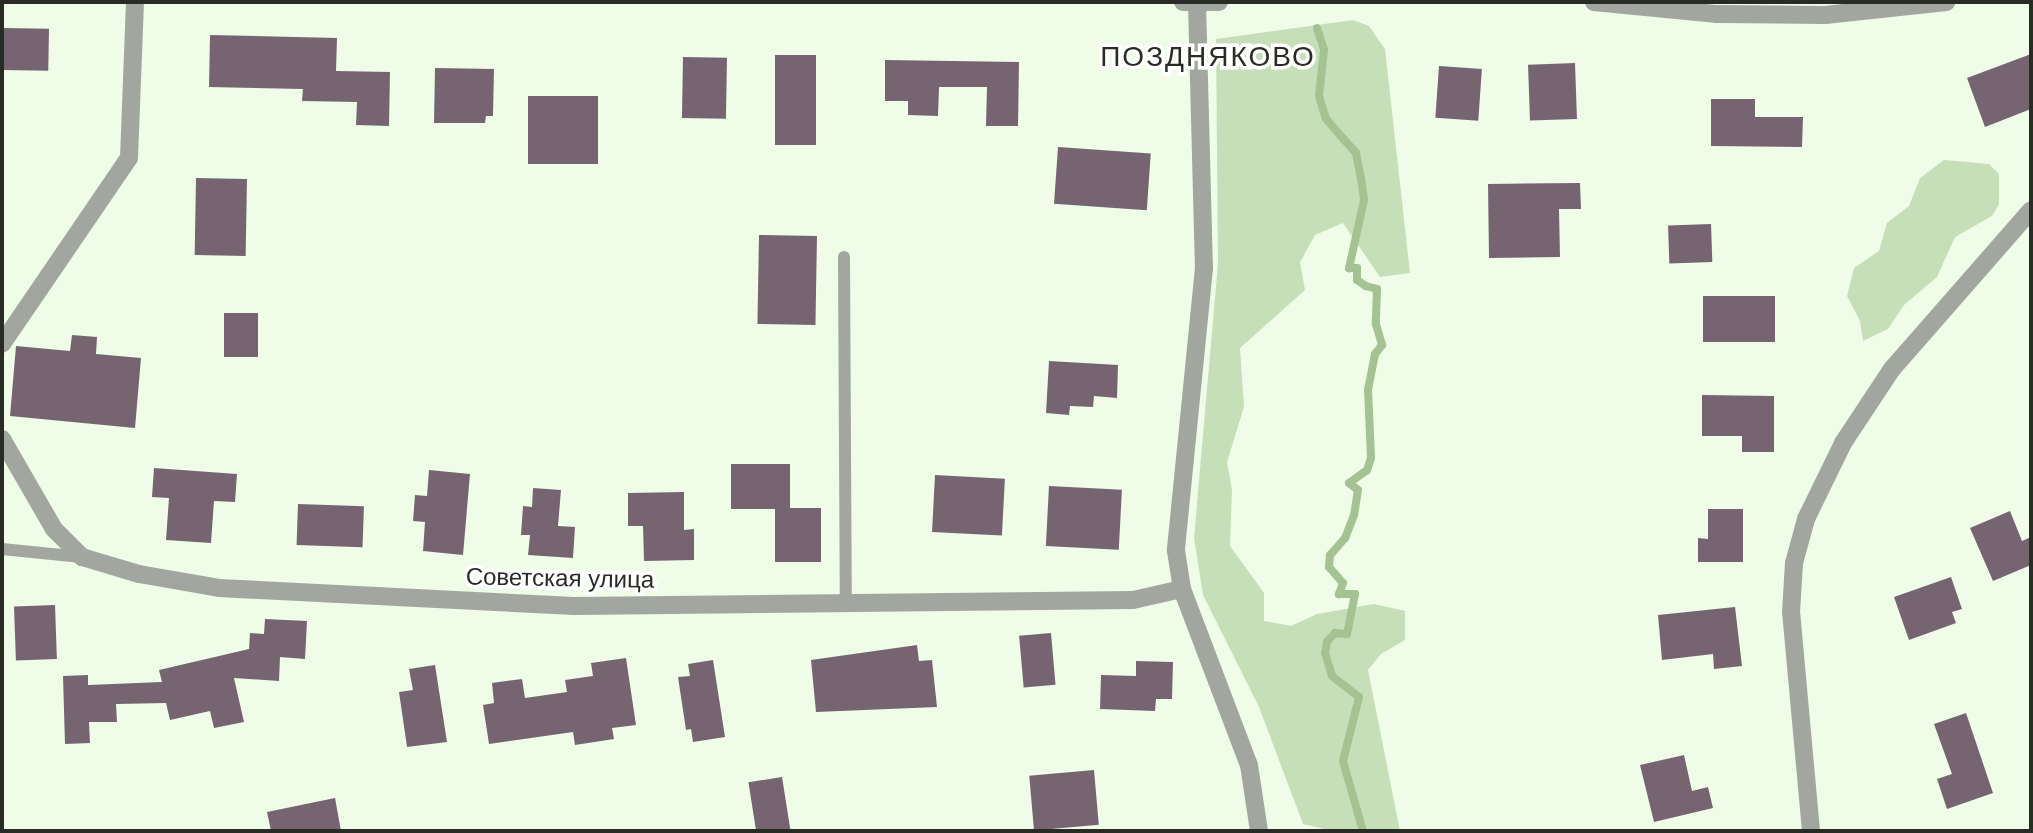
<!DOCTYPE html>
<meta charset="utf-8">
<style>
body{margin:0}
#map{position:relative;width:2033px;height:833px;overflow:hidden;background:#effce8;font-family:Helvetica,sans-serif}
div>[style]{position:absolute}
.green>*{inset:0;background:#c7dfb9}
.stream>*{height:8px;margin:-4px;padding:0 4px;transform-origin:4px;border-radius:4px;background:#a5c293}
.building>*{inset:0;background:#766571;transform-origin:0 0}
.service>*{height:12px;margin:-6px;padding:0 6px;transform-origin:6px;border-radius:6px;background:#a1a69e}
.minor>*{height:18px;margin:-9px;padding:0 9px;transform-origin:9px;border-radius:9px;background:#a1a69e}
.tertiary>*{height:18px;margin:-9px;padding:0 9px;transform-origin:9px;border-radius:9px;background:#a1a69e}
span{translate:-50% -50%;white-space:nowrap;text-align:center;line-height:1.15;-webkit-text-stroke:7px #fff;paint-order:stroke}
.street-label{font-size:24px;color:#282c25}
.quarter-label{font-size:28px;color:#282c25;letter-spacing:2px}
.frame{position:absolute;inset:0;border:4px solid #282c25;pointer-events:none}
</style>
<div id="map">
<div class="green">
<i style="clip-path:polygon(1353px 20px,1369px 26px,1385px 49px,1410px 273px,1380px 277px,1343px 223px,1315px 235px,1300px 262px,1305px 290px,1240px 348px,1244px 407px,1227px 462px,1232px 490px,1230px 546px,1264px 593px,1264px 621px,1291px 626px,1317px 614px,1374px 604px,1405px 611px,1405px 640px,1381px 654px,1368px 670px,1400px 831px,1333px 831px,1303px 824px,1259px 707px,1203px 595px,1194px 538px,1218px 263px,1216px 39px)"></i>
<i style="clip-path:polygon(1944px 160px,1989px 164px,1999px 174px,1999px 204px,1992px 216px,1955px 237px,1937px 277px,1904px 305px,1888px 329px,1863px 341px,1860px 321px,1847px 296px,1854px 268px,1879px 251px,1887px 223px,1909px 206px,1920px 178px)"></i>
</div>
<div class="stream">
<i style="left:1317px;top:28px;width:23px;rotate:72deg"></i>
<i style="left:1324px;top:50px;width:46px;rotate:96.2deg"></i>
<i style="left:1319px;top:96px;width:24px;rotate:73deg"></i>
<i style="left:1326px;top:119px;width:45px;rotate:48.6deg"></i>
<i style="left:1356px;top:153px;width:25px;rotate:79deg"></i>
<i style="left:1361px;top:178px;width:22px;rotate:82deg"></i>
<i style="left:1364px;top:200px;width:70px;rotate:102.4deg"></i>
<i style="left:1349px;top:268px;width:8px"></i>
<i style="left:1357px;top:268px;width:12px;rotate:90deg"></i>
<i style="left:1357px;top:280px;width:11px;rotate:34deg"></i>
<i style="left:1366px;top:286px;width:11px;rotate:15deg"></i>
<i style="left:1377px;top:289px;width:35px;rotate:92deg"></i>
<i style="left:1376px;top:324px;width:22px;rotate:74deg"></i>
<i style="left:1382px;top:345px;width:11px;rotate:128deg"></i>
<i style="left:1375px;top:354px;width:36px;rotate:101deg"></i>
<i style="left:1368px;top:389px;width:69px;rotate:87.5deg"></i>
<i style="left:1371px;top:458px;width:13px;rotate:108deg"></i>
<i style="left:1367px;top:470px;width:22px;rotate:144deg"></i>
<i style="left:1349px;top:483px;width:11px;rotate:38deg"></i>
<i style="left:1358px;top:490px;width:25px;rotate:99deg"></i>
<i style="left:1354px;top:515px;width:25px;rotate:111deg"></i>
<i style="left:1345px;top:538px;width:23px;rotate:131deg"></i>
<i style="left:1330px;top:555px;width:12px;rotate:95deg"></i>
<i style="left:1329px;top:567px;width:21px;rotate:49deg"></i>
<i style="left:1343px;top:583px;width:12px;rotate:110deg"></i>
<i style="left:1339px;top:594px;width:16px"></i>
<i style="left:1355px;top:594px;width:41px;rotate:101.3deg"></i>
<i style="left:1347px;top:634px;width:12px;rotate:-175deg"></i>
<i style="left:1335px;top:633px;width:12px;rotate:132deg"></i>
<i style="left:1327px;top:642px;width:11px;rotate:100deg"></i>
<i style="left:1325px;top:653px;width:24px;rotate:73deg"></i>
<i style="left:1332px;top:676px;width:34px;rotate:38deg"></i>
<i style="left:1359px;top:697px;width:66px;rotate:104deg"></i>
<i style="left:1343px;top:761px;width:73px;rotate:74.1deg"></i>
</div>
<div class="building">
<i style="left:3px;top:28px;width:46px;height:42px;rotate:1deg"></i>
<i style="clip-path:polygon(210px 35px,337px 38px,336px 71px,390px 72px,389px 126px,356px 125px,357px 102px,302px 101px,303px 89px,209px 87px)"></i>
<i style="clip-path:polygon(2031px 54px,2031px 109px,1985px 127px,1967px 78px)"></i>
<i style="left:775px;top:55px;width:41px;height:90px"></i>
<i style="left:683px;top:57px;width:44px;height:61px;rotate:1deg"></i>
<i style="clip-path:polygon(885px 60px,1019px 62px,1018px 126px,986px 126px,987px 87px,939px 87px,938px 116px,908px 115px,908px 101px,885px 101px)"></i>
<i style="left:1575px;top:63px;width:56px;height:47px;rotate:88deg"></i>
<i style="left:1439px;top:66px;width:43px;height:52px;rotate:4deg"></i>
<i style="clip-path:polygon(435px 68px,494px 69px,493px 116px,486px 116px,485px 123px,434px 123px)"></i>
<i style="left:528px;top:96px;width:70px;height:68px"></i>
<i style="clip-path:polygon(1711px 99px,1755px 99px,1755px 117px,1803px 117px,1802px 147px,1711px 146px)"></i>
<i style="left:1058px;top:147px;width:93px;height:57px;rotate:4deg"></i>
<i style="left:196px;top:178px;width:51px;height:77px;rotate:1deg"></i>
<i style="clip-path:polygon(1580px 183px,1581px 209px,1559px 209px,1560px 257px,1489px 258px,1488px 184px)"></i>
<i style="left:1711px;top:224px;width:38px;height:43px;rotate:88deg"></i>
<i style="left:759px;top:235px;width:58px;height:89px;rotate:1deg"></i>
<i style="left:1703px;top:296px;width:72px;height:46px"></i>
<i style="left:224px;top:313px;width:34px;height:44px"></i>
<i style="clip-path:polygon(72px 335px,97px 337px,96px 354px,141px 358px,135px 428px,10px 416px,16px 346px,70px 351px)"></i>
<i style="clip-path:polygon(1049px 361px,1118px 365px,1117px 398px,1094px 396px,1093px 407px,1070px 406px,1069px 415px,1046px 413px)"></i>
<i style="clip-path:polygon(1702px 395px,1774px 396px,1774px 452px,1742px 452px,1742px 436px,1702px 436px)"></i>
<i style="left:790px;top:464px;width:45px;height:59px;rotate:90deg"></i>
<i style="clip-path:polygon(154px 468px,237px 474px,235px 502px,214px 501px,211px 543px,166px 540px,169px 498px,152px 497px)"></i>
<i style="clip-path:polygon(429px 470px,470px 474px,463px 555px,423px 551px,425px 522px,413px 521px,415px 495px,427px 496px)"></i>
<i style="left:935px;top:475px;width:70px;height:57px;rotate:3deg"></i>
<i style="left:1049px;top:486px;width:73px;height:60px;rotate:3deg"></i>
<i style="clip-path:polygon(533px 488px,561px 490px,558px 526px,575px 527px,573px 558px,528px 555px,530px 535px,521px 535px,523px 506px,532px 507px)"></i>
<i style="clip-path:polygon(684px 492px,684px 530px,694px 529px,694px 560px,644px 561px,643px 526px,628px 526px,628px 493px)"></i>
<i style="left:298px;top:504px;width:66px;height:41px;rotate:2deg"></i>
<i style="left:821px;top:508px;width:54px;height:46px;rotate:90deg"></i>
<i style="clip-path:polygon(1708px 509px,1743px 509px,1743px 562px,1698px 562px,1698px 538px,1708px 539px)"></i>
<i style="clip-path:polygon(2010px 511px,2022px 541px,2031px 537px,2031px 565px,1993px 581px,1970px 528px)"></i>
<i style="clip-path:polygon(1951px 577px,1962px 609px,1952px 612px,1956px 623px,1909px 640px,1894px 597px)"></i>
<i style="left:55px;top:605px;width:54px;height:41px;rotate:88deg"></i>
<i style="clip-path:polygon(1735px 607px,1742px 666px,1714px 669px,1713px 654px,1662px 660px,1658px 615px)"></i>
<i style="clip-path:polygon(265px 619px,307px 621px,305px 659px,280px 657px,279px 681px,234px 678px,244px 722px,214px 728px,210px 711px,170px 720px,166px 703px,116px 704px,117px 722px,89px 722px,90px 743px,65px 744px,63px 676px,88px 675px,88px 685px,162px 682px,159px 670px,249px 649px,250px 633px,264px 634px)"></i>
<i style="left:1051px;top:633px;width:52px;height:32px;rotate:85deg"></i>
<i style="clip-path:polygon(917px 645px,919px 661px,932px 660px,937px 707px,816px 712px,811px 660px)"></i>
<i style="clip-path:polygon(626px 658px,636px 725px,612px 728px,614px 739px,575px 745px,573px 732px,489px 744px,483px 705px,494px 703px,492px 683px,522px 679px,525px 698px,567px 692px,565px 680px,593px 676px,591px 663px)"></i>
<i style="clip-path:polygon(713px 660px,725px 737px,693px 742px,691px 729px,686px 730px,678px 677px,690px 676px,688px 664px)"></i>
<i style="clip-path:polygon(1136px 661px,1173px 662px,1172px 699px,1156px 699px,1155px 711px,1100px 709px,1101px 675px,1136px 676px)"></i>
<i style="clip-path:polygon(435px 665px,447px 742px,407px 747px,399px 692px,413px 690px,409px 669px)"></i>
<i style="clip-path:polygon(1966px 713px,1993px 793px,1947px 809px,1937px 779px,1952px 774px,1934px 724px)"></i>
<i style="clip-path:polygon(1684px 755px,1692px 791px,1708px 787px,1713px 808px,1654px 822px,1640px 765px)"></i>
<i style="left:1094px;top:770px;width:55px;height:65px;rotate:85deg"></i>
<i style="left:782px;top:777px;width:55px;height:34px;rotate:81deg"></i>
<i style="clip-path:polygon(335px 798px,341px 831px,271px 831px,267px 812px)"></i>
</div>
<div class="service">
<i style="left:844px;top:257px;width:346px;rotate:89.7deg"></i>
<i style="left:2px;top:549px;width:80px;rotate:5.7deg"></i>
</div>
<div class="minor">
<i style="left:1183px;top:2px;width:36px"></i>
<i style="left:1594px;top:2px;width:124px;rotate:5.6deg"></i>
<i style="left:1717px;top:14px;width:108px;rotate:0.5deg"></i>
<i style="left:1825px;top:15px;width:122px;rotate:-6.1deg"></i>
<i style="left:1197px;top:3px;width:265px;rotate:88.5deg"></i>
<i style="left:1204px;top:268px;width:284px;rotate:95.7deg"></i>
<i style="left:1176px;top:551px;width:38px;rotate:81deg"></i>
<i style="left:1182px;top:589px;width:188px;rotate:69.2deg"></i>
<i style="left:1249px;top:765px;width:67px;rotate:81.4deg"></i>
<i style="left:2px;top:344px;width:225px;rotate:-55.7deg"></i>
<i style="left:129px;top:158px;width:156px;rotate:-87.8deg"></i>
<i style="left:2px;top:439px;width:104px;rotate:60deg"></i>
<i style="left:54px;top:529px;width:40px;rotate:45deg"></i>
<i style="left:82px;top:557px;width:59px;rotate:16.6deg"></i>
<i style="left:139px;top:574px;width:81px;rotate:9.9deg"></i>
<i style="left:219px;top:588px;width:356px;rotate:2.9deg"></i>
<i style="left:575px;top:606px;width:558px;rotate:-0.62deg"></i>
<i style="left:1133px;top:600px;width:50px;rotate:-12.7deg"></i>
</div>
<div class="tertiary">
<i style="left:1811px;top:831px;width:219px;rotate:-95.2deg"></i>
<i style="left:1791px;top:613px;width:50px;rotate:-86.6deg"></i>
<i style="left:1794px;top:563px;width:46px;rotate:-74.7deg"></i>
<i style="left:1806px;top:519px;width:85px;rotate:-64deg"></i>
<i style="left:1843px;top:443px;width:89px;rotate:-56.5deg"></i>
<i style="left:1892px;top:369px;width:211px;rotate:-48.8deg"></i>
</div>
<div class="street-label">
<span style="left:560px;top:578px;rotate:1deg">Советская улица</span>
</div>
<div class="quarter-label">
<span style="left:1208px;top:57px">ПОЗДНЯКОВО</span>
</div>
<div class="frame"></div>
</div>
